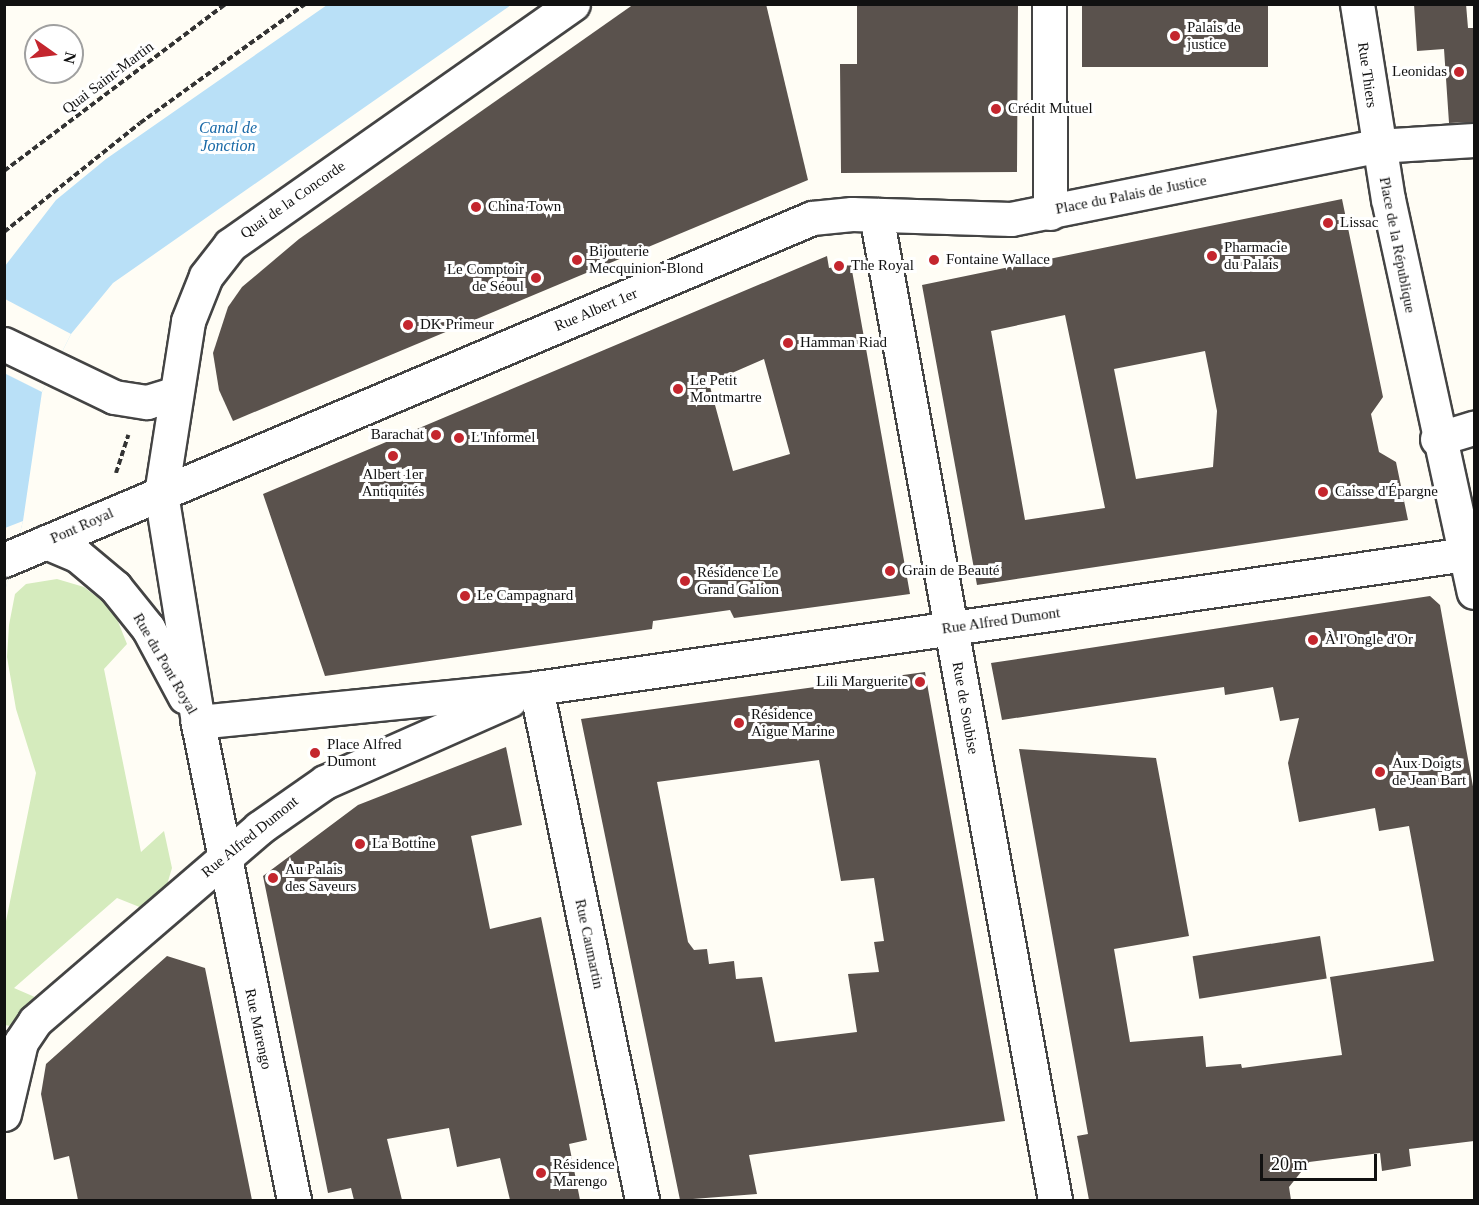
<!DOCTYPE html>
<meta charset="utf-8">
<style>
body{margin:0}
#map{position:relative;width:1479px;height:1205px;overflow:hidden;background:#fffdf5;font-family:Georgia,serif}
div>[style]{position:absolute}
.green>*{inset:0;background:#d5ebbd}
.water>*{inset:0;background:#b9e0f7}
.pier>*{inset:0;background:#fffdf5}
.building>*{inset:0;background:#5a524d;transform-origin:0 0}
.path>*{height:4px;margin-top:-2px;transform-origin:0;background:repeating-linear-gradient(90deg,#333 0 6px,transparent 0 9px)}
.roads{filter:drop-shadow(2px 0 #444) drop-shadow(-2px 0 #444) drop-shadow(0 2px #444) drop-shadow(0 -2px #444)}
.minor>*{height:33px;margin:-16.5px;padding:0 16.5px;transform-origin:16.5px;border-radius:16.5px;background:#fff}
.dots>*{width:16px;height:16px;translate:-50% -50%;box-sizing:border-box;border:3px solid #fff;border-radius:50%}
span{translate:-50% -50%;white-space:nowrap;text-align:center;line-height:1.15;-webkit-text-stroke:6px #fff;paint-order:stroke}
.poi-label{font-size:15px;color:#111}
.left{translate:0 -50%;text-align:left}
.right{translate:-100% -50%;text-align:right}
.street-label{font-size:15px;color:#111}
.water-label{font-size:16px;color:#1768a6;font-style:italic}
.frame{position:absolute;inset:0;border:6px solid #111;pointer-events:none}
.north{position:absolute;left:24px;top:24px;width:60px;height:60px;box-sizing:border-box;background:#fff;border:2px solid #a0a0a0;border-radius:50%;rotate:104deg;font-size:16px;font-weight:700;line-height:24px;text-align:center;color:#111}
.north::after{content:'';display:block;margin:auto;width:21px;height:27px;background:#c4262e;clip-path:polygon(50% 0,100% 100%,50% 72%,0 100%)}
.scale{position:absolute;left:1260px;top:1154px;width:117px;height:27px;box-sizing:border-box;border:3px solid #111;border-top:0;padding-left:8px;font-size:18px;line-height:21px;white-space:nowrap;color:#111;-webkit-text-stroke:4px #fff;paint-order:stroke}
</style>
<div id="map">
<div class="green">
<i style="clip-path:polygon(57px 579px,84px 587px,102px 601px,117px 619px,127px 644px,104px 669px,141px 852px,164px 831px,172px 868px,166px 888px,147px 910px,117px 898px,14px 988px,44px 1001px,16px 1027px,5px 1025px,5px 926px,36px 773px,16px 709px,7px 657px,9px 625px,15px 594px,26px 584px)"></i>
</div>
<div class="water">
<i style="clip-path:polygon(327px 5px,511px 5px,113px 283px,71px 334px,42px 392px,23px 521px,5px 591px,5px 266px,56px 200px,106px 159px)"></i>
</div>
<div class="pier">
<i style="clip-path:polygon(5px 299px,71px 334px,42px 392px,4px 373px)"></i>
<i style="clip-path:polygon(23px 521px,5px 591px,5px 528px)"></i>
</div>
<div class="building">
<i style="clip-path:polygon(634px 4px,766px 4px,808px 180px,233px 421px,219px 390px,213px 353px,228px 307px,242px 287px,299px 239px)"></i>
<i style="clip-path:polygon(857px 4px,1018px 4px,1017px 172px,841px 173px,840px 64px,857px 64px)"></i>
<i style="left:1082px;top:4px;width:186px;height:63px"></i>
<i style="clip-path:polygon(1414px 4px,1466px 4px,1468px 28px,1474px 28px,1474px 122px,1449px 123px,1444px 49px,1417px 51px)"></i>
<i style="clip-path:polygon(evenodd,1342px 199px,1383px 397px,1371px 414px,1379px 452px,1396px 462px,1408px 520px,977px 585px,922px 285px,1342px 199px,1065px 315px,1105px 508px,1025px 520px,991px 331px,1065px 315px,1342px 199px,1205px 351px,1217px 411px,1213px 467px,1136px 479px,1114px 369px,1205px 351px)"></i>
<i style="clip-path:polygon(evenodd,827px 256px,829px 268px,851px 265px,910px 594px,734px 618px,730px 610px,653px 621px,652px 629px,325px 676px,263px 494px,827px 256px,764px 359px,790px 454px,733px 471px,709px 383px,764px 359px)"></i>
<i style="clip-path:polygon(1430px 596px,1440px 605px,1474px 792px,1474px 1141px,1409px 1149px,1411px 1166px,1382px 1171px,1380px 1153px,1309px 1162px,1289px 1187px,1291px 1200px,1089px 1200px,1077px 1136px,1088px 1134px,1019px 749px,1156px 758px,1189px 936px,1114px 949px,1130px 1042px,1203px 1036px,1206px 1067px,1241px 1064px,1242px 1068px,1342px 1055px,1330px 977px,1434px 961px,1409px 826px,1379px 831px,1375px 808px,1299px 822px,1288px 763px,1299px 718px,1280px 721px,1273px 687px,1225px 695px,1224px 687px,1002px 720px,991px 663px)"></i>
<i style="clip-path:polygon(evenodd,925px 672px,1005px 1121px,749px 1155px,757px 1194px,680px 1200px,581px 719px,925px 672px,819px 760px,841px 881px,874px 878px,884px 941px,874px 942px,879px 972px,848px 974px,857px 1032px,775px 1042px,762px 977px,736px 979px,734px 961px,709px 964px,707px 949px,694px 950px,688px 942px,657px 782px,819px 760px)"></i>
<i style="clip-path:polygon(506px 747px,522px 825px,471px 836px,490px 929px,541px 917px,587px 1140px,569px 1144px,580px 1200px,510px 1200px,500px 1158px,457px 1167px,449px 1128px,387px 1139px,402px 1200px,354px 1200px,351px 1188px,328px 1193px,263px 876px,358px 805px)"></i>
<i style="left:1320px;top:936px;width:43px;height:129px;rotate:81deg"></i>
<i style="clip-path:polygon(167px 956px,205px 968px,252px 1200px,78px 1200px,69px 1156px,54px 1160px,41px 1094px,46px 1064px)"></i>
</div>
<div class="path">
<i style="left:4px;top:171px;width:278px;rotate:-37deg"></i>
<i style="left:4px;top:232px;width:174px;rotate:-38.7deg"></i>
<i style="left:140px;top:123px;width:203px;rotate:-35.8deg"></i>
<i style="left:116px;top:473px;width:40px;rotate:-72deg"></i>
</div>
<div class="roads">
<div class="minor">
<i style="left:1049px;top:4px;width:209px;rotate:89.7deg"></i>
<i style="left:1357px;top:4px;width:197px;rotate:81deg"></i>
<i style="left:1388px;top:199px;width:402px;rotate:77.7deg"></i>
<i style="left:876px;top:215px;width:1001px;rotate:79.7deg"></i>
<i style="left:4px;top:344px;width:122px;rotate:25.7deg"></i>
<i style="left:114px;top:397px;width:33px;rotate:9deg"></i>
<i style="left:147px;top:402px;width:30px;rotate:-17deg"></i>
<i style="left:1437px;top:439px;width:39px;rotate:-17deg"></i>
<i style="left:46px;top:542px;width:34px;rotate:23deg"></i>
<i style="left:77px;top:555px;width:50px;rotate:40.1deg"></i>
<i style="left:115px;top:587px;width:53px;rotate:51.2deg"></i>
<i style="left:148px;top:628px;width:78px;rotate:61.8deg"></i>
<i style="left:4px;top:560px;width:877px;rotate:-22.94deg"></i>
<i style="left:812px;top:218px;width:40px;rotate:-5.7deg"></i>
<i style="left:852px;top:214px;width:159px;rotate:1.8deg"></i>
<i style="left:1011px;top:219px;width:373px;rotate:-11.3deg"></i>
<i style="left:1377px;top:146px;width:97px;rotate:-3.5deg"></i>
<i style="left:536px;top:688px;width:523px;rotate:78.3deg"></i>
<i style="left:198px;top:722px;width:340px;rotate:-5.7deg"></i>
<i style="left:536px;top:688px;width:940px;rotate:-8.2deg"></i>
<i style="left:4px;top:1114px;width:74px;rotate:-76.7deg"></i>
<i style="left:21px;top:1042px;width:25px;rotate:-56deg"></i>
<i style="left:35px;top:1021px;width:296px;rotate:-40.7deg"></i>
<i style="left:259px;top:828px;width:80px;rotate:-34.9deg"></i>
<i style="left:325px;top:782px;width:202px;rotate:-23.9deg"></i>
<i style="left:294px;top:1200px;width:488px;rotate:-101.4deg"></i>
<i style="left:198px;top:722px;width:231px;rotate:-99.2deg"></i>
<i style="left:161px;top:494px;width:175px;rotate:-81.1deg"></i>
<i style="left:188px;top:321px;width:48px;rotate:-68.2deg"></i>
<i style="left:206px;top:276px;width:39px;rotate:-52deg"></i>
<i style="left:230px;top:245px;width:419px;rotate:-35.1deg"></i>
</div>
</div>
<div class="dots">
<i style="left:1175px;top:36px;background:#c4262e"></i>
<i style="left:1459px;top:72px;background:#c4262e"></i>
<i style="left:996px;top:109px;background:#c4262e"></i>
<i style="left:476px;top:207px;background:#c4262e"></i>
<i style="left:1328px;top:223px;background:#c4262e"></i>
<i style="left:1212px;top:256px;background:#c4262e"></i>
<i style="left:577px;top:260px;background:#c4262e"></i>
<i style="left:934px;top:260px;background:#c4262e"></i>
<i style="left:839px;top:266px;background:#c4262e"></i>
<i style="left:536px;top:278px;background:#c4262e"></i>
<i style="left:408px;top:325px;background:#c4262e"></i>
<i style="left:788px;top:343px;background:#c4262e"></i>
<i style="left:678px;top:389px;background:#c4262e"></i>
<i style="left:436px;top:435px;background:#c4262e"></i>
<i style="left:459px;top:438px;background:#c4262e"></i>
<i style="left:393px;top:456px;background:#c4262e"></i>
<i style="left:1323px;top:492px;background:#c4262e"></i>
<i style="left:890px;top:571px;background:#c4262e"></i>
<i style="left:685px;top:581px;background:#c4262e"></i>
<i style="left:465px;top:596px;background:#c4262e"></i>
<i style="left:1313px;top:640px;background:#c4262e"></i>
<i style="left:920px;top:682px;background:#c4262e"></i>
<i style="left:739px;top:723px;background:#c4262e"></i>
<i style="left:315px;top:753px;background:#c4262e"></i>
<i style="left:1380px;top:772px;background:#c4262e"></i>
<i style="left:360px;top:844px;background:#c4262e"></i>
<i style="left:273px;top:878px;background:#c4262e"></i>
<i style="left:541px;top:1173px;background:#c4262e"></i>
</div>
<div class="poi-label">
<span class="left" style="left:1187px;top:36px">Palais de<br>justice</span>
<span class="right" style="left:1447px;top:72px">Leonidas</span>
<span class="left" style="left:1008px;top:109px">Crédit Mutuel</span>
<span class="left" style="left:488px;top:207px">China Town</span>
<span class="left" style="left:1340px;top:223px">Lissac</span>
<span class="left" style="left:1224px;top:256px">Pharmacie<br>du Palais</span>
<span class="left" style="left:589px;top:260px">Bijouterie<br>Mecquinion-Blond</span>
<span class="left" style="left:946px;top:260px">Fontaine Wallace</span>
<span class="left" style="left:851px;top:266px">The Royal</span>
<span class="right" style="left:524px;top:278px">Le Comptoir<br>de Séoul</span>
<span class="left" style="left:420px;top:325px">DK Primeur</span>
<span class="left" style="left:800px;top:343px">Hamman Riad</span>
<span class="left" style="left:690px;top:389px">Le Petit<br>Montmartre</span>
<span class="right" style="left:424px;top:435px">Barachat</span>
<span class="left" style="left:471px;top:438px">L'Informel</span>
<span style="left:393px;top:483px">Albert 1er<br>Antiquités</span>
<span class="left" style="left:1335px;top:492px">Caisse d'Épargne</span>
<span class="left" style="left:902px;top:571px">Grain de Beauté</span>
<span class="left" style="left:697px;top:581px">Résidence Le<br>Grand Galion</span>
<span class="left" style="left:477px;top:596px">Le Campagnard</span>
<span class="left" style="left:1325px;top:640px">À l'Ongle d'Or</span>
<span class="right" style="left:908px;top:682px">Lili Marguerite</span>
<span class="left" style="left:751px;top:723px">Résidence<br>Aigue Marine</span>
<span class="left" style="left:327px;top:753px">Place Alfred<br>Dumont</span>
<span class="left" style="left:1392px;top:772px">Aux Doigts<br>de Jean Bart</span>
<span class="left" style="left:372px;top:844px">La Bottine</span>
<span class="left" style="left:285px;top:878px">Au Palais<br>des Saveurs</span>
<span class="left" style="left:553px;top:1173px">Résidence<br>Marengo</span>
</div>
<div class="street-label">
<span style="left:1367px;top:75px;rotate:82deg">Rue Thiers</span>
<span style="left:108px;top:78px;rotate:-37deg">Quai Saint-Martin</span>
<span style="left:1131px;top:195px;rotate:-11deg">Place du Palais de Justice</span>
<span style="left:293px;top:200px;rotate:-35deg">Quai de la Concorde</span>
<span style="left:1397px;top:245px;rotate:79deg">Place de la République</span>
<span style="left:596px;top:310px;rotate:-23deg">Rue Albert 1er</span>
<span style="left:82px;top:526px;rotate:-24deg">Pont Royal</span>
<span style="left:1001px;top:621px;rotate:-8deg">Rue Alfred Dumont</span>
<span style="left:165px;top:664px;rotate:60deg">Rue du Pont Royal</span>
<span style="left:965px;top:708px;rotate:80deg">Rue de Soubise</span>
<span style="left:250px;top:837px;rotate:-39deg">Rue Alfred Dumont</span>
<span style="left:589px;top:944px;rotate:78deg">Rue Caumartin</span>
<span style="left:258px;top:1029px;rotate:78deg">Rue Marengo</span>
</div>
<div class="water-label">
<span style="left:228px;top:137px">Canal de<br>Jonction</span>
</div>
<div class="frame"></div>
<div class="north">N</div>
<div class="scale">20 m</div>
</div>
